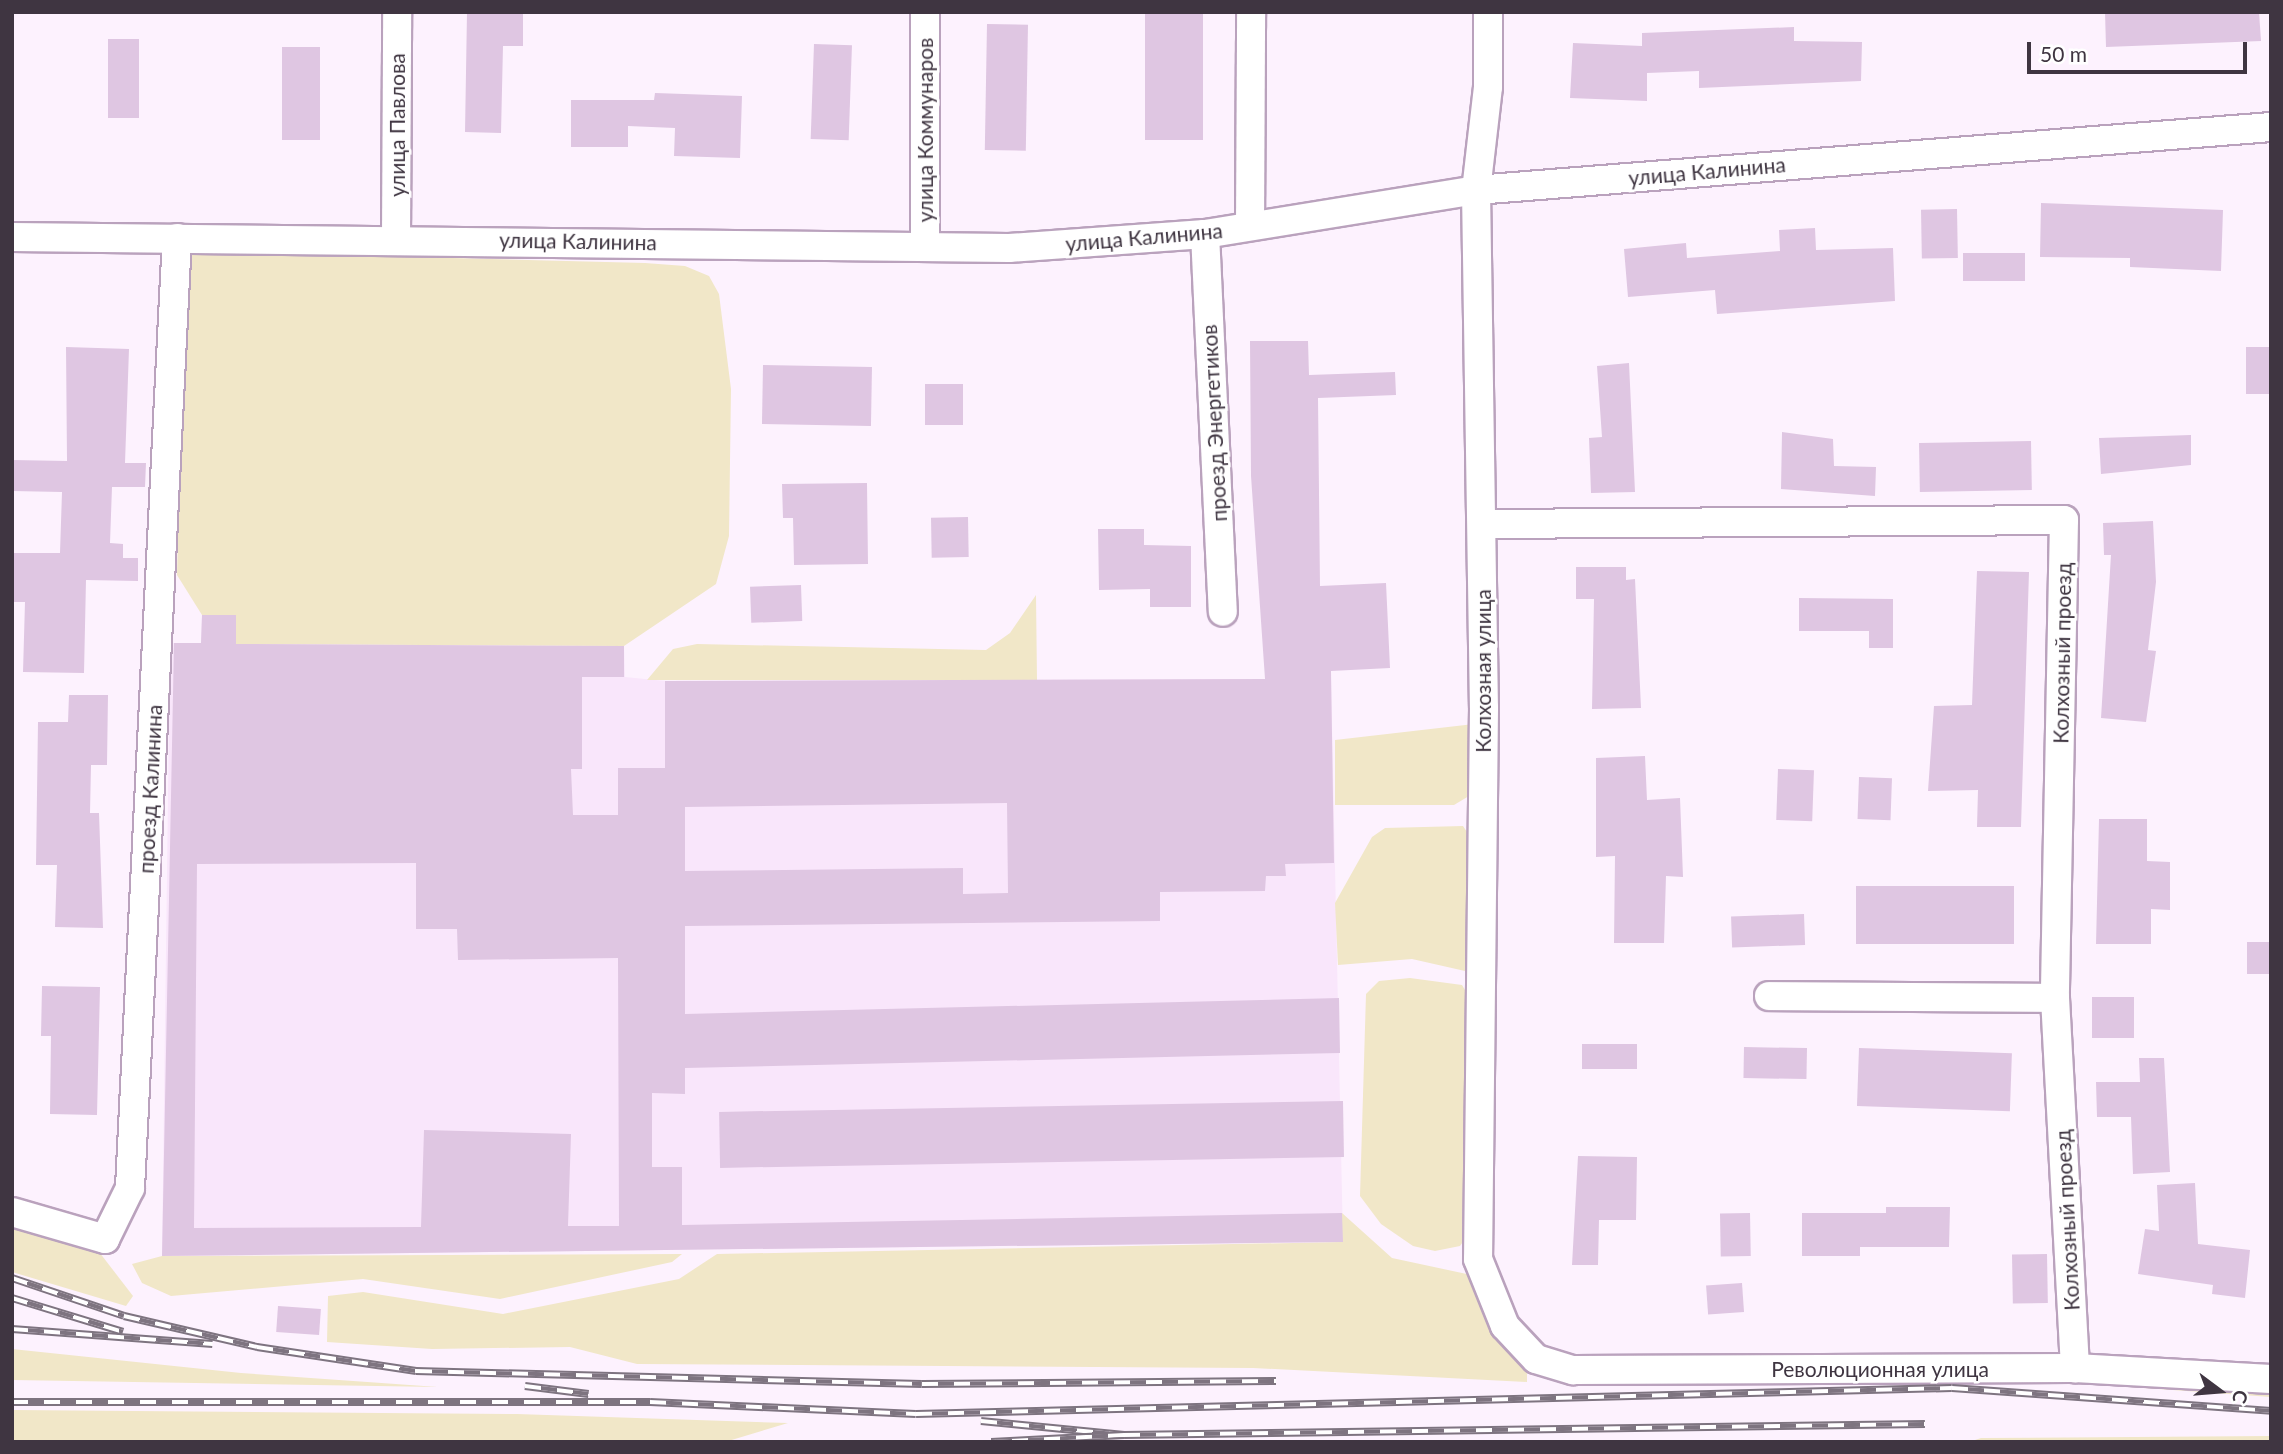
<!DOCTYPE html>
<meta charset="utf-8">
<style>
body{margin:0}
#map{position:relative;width:2283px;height:1454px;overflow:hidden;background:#fdf2fe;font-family:Lato,sans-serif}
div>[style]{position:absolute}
.built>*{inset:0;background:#f9e6fb}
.green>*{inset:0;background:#f1e7c8}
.building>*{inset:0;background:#dfc6e2;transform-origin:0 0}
.roads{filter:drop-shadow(2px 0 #baa2bd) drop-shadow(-2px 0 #baa2bd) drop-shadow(0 2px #baa2bd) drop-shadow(0 -2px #baa2bd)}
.minor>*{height:28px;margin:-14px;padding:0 14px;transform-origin:14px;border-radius:14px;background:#fff}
.rail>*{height:8px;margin-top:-4px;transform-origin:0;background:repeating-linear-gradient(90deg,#fff 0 16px,#7e7480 0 32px);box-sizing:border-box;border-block:2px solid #7e7480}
span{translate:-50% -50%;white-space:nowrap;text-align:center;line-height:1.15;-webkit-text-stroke:5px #fff;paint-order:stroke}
.street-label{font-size:21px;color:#3f3541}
.frame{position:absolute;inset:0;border:14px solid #3f3541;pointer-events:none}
.north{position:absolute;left:2185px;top:1356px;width:70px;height:70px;-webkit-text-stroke:5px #fff;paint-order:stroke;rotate:106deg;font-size:19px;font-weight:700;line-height:28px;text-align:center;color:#3f3541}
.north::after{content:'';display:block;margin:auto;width:24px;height:32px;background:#3f3541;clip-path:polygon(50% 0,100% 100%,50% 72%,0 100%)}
.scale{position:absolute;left:2027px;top:42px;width:220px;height:32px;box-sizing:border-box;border:4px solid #3f3541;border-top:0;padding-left:9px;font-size:21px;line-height:24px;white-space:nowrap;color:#3f3541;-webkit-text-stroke:5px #fff;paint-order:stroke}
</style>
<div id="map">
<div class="built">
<i style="clip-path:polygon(202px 615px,236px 615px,237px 644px,624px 646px,625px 677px,665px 681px,1331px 679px,1343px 1242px,162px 1256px,170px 643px,201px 643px)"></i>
</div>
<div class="green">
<i style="clip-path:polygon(185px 251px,645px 263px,685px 266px,709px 276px,719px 294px,731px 389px,729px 536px,716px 584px,624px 646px,236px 644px,236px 615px,202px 615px,177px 575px)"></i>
<i style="clip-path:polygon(1036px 595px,1037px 680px,647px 680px,673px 649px,697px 644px,986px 650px,1010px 633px)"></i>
<i style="clip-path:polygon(1474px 724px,1474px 793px,1454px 805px,1335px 805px,1335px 740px)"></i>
<i style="clip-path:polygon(1463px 826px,1471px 838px,1474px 964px,1465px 971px,1412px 959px,1338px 965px,1335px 903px,1372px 837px,1385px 828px)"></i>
<i style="clip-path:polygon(1410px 978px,1462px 985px,1468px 995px,1470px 1232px,1460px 1246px,1435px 1251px,1413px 1246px,1381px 1224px,1360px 1196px,1366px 994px,1379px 981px)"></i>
<i style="clip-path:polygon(12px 1205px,93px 1244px,133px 1296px,126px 1306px,12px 1272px)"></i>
<i style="clip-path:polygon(1342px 1213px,1392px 1258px,1476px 1276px,1527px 1369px,1527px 1382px,1253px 1368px,637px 1364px,570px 1347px,432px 1349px,327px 1342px,328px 1296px,363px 1292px,503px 1314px,679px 1279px,717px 1254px,1342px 1242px)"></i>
<i style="clip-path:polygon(682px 1254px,672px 1262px,500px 1299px,363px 1279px,171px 1296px,142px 1283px,132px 1264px,162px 1256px)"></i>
<i style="clip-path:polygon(12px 1349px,241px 1373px,438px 1387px,12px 1380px)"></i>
<i style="clip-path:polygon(2102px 1385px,2271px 1391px,2271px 1397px)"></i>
<i style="clip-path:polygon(12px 1410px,517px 1414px,788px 1423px,725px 1442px,12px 1442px)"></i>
<i style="clip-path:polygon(2271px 1436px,2271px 1442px,1969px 1442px,1981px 1438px)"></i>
</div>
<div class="building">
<i style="clip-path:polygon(467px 12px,523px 12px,523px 46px,503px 46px,501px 133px,465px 132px)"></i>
<i style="left:1145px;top:12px;width:58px;height:128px"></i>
<i style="clip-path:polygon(2105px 12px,2259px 12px,2261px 41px,2106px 47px)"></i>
<i style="left:987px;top:24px;width:41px;height:126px;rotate:1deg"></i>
<i style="clip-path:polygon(1794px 27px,1794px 41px,1862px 42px,1861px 81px,1699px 88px,1699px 71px,1647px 73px,1647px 101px,1570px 98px,1573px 43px,1642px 46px,1642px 33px)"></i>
<i style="left:108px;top:39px;width:31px;height:79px"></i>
<i style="left:814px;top:44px;width:38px;height:95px;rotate:2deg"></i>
<i style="left:282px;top:47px;width:38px;height:93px"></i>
<i style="clip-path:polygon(655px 93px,742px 96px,740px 158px,674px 156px,675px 128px,628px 126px,628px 147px,571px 147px,571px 100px,654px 100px)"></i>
<i style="clip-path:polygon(2041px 203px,2223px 210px,2221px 271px,2130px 267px,2130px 258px,2040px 257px)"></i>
<i style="left:1957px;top:209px;width:49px;height:36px;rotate:89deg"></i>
<i style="clip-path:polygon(1815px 228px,1816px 250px,1893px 248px,1895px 301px,1717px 314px,1715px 290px,1628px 297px,1624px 249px,1686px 243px,1687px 258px,1780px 251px,1779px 230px)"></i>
<i style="left:1963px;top:253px;width:62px;height:28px"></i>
<i style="clip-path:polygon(evenodd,1250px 341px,1308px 341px,1309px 375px,1395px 372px,1396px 395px,1318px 398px,1320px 586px,1386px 583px,1390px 668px,1331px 671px,1334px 863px,1285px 864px,1286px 876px,1266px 876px,1265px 891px,1160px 892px,1160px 921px,685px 926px,685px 1014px,1339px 998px,1340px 1053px,685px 1068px,685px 1094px,652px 1093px,652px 1167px,682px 1167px,682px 1225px,1342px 1213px,1343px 1242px,162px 1256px,174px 643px,201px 643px,202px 615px,236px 615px,236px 644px,624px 646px,624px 677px,582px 677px,582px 769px,571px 769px,573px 815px,618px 815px,618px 768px,665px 768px,665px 681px,1265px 679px,1251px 476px,1250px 341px,1007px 803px,1008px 893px,963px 894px,963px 868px,685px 871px,685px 807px,1007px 803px,1250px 341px,416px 863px,416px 929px,457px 929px,458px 960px,618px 958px,619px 1226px,568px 1226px,571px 1134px,424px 1130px,421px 1227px,194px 1228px,197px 864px,416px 863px)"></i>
<i style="clip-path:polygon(66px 347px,129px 349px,125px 463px,146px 463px,145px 487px,112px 487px,110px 543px,123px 544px,123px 558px,138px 558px,138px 581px,86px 580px,84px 673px,23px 672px,25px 602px,12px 602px,12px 553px,60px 553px,62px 492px,12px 491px,12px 460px,67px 461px)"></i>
<i style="left:2246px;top:347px;width:25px;height:47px"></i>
<i style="clip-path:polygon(1629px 363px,1635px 492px,1591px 493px,1589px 438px,1602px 437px,1597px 366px)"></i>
<i style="left:763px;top:365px;width:109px;height:59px;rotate:1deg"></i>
<i style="left:963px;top:384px;width:41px;height:38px;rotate:90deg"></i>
<i style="clip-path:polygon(1782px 432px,1833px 439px,1834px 466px,1876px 467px,1875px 496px,1781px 489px)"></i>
<i style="clip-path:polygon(2191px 435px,2191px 465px,2101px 474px,2099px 438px)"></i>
<i style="left:2031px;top:441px;width:49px;height:112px;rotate:89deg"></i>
<i style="clip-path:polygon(867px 483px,868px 564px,794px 565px,793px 518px,783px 518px,782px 484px)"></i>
<i style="left:968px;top:517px;width:40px;height:37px;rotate:89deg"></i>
<i style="clip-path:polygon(2153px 521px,2156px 582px,2148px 650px,2156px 651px,2146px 722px,2101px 718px,2111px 555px,2104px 555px,2103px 523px)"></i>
<i style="clip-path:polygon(1098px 529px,1144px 529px,1144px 545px,1191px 546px,1191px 607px,1150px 607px,1150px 589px,1099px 590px)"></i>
<i style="clip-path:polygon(1576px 567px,1626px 567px,1626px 580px,1635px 579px,1641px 708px,1592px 709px,1594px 599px,1576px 599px)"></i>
<i style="clip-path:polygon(1977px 571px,2029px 572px,2021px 827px,1977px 827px,1978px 790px,1928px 791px,1934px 706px,1972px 705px)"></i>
<i style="left:801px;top:585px;width:36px;height:51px;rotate:88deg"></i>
<i style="clip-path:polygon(1799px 598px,1893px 599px,1893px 648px,1869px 648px,1869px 631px,1799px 631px)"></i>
<i style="clip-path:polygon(69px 695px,108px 695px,107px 765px,91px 765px,90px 813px,99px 813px,103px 928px,55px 927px,57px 865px,36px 865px,38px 722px,68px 722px)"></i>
<i style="clip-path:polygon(1645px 756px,1647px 800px,1680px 798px,1683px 877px,1666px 876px,1664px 943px,1614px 943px,1615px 856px,1596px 857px,1596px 758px)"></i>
<i style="left:1778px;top:769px;width:36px;height:51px;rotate:2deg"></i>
<i style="left:1859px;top:777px;width:33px;height:42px;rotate:2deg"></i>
<i style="clip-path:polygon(2099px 819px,2147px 819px,2147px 861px,2170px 862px,2170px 910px,2151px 909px,2151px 944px,2096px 944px)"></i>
<i style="left:1856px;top:886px;width:158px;height:58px"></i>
<i style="left:1804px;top:914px;width:31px;height:73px;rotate:88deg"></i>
<i style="left:2247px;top:942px;width:24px;height:32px"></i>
<i style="clip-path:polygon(42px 986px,100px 987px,97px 1115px,50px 1114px,51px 1036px,41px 1036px)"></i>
<i style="left:2092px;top:997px;width:42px;height:41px"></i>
<i style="left:1637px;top:1044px;width:25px;height:55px;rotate:90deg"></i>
<i style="left:1744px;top:1047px;width:63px;height:31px;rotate:1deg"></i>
<i style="left:1859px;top:1048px;width:153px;height:58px;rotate:2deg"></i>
<i style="clip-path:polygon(2139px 1058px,2164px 1058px,2170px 1172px,2133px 1174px,2131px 1117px,2097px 1117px,2096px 1082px,2140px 1082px)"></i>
<i style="left:1343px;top:1101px;width:56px;height:624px;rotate:89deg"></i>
<i style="clip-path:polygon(1578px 1156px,1637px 1157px,1636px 1220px,1599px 1220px,1598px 1265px,1572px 1265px)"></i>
<i style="clip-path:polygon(2195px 1183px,2198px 1244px,2250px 1250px,2245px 1298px,2212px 1294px,2213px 1285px,2138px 1274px,2145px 1229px,2159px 1231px,2157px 1185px)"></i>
<i style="clip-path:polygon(1886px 1207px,1950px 1207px,1949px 1247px,1860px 1247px,1860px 1256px,1802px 1256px,1802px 1213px,1886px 1213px)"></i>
<i style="left:1750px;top:1213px;width:43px;height:30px;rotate:89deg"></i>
<i style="left:2047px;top:1254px;width:49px;height:35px;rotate:89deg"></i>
<i style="left:1742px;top:1283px;width:29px;height:36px;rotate:86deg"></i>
<i style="left:278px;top:1306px;width:43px;height:26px;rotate:4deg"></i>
</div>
<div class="roads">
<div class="minor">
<i style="left:1488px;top:12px;width:75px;rotate:90deg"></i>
<i style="left:1488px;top:87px;width:104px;rotate:96.6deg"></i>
<i style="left:1476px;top:190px;width:518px;rotate:89.12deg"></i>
<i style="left:1484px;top:708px;width:551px;rotate:90.62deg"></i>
<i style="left:1478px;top:1259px;width:72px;rotate:68.1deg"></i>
<i style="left:1505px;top:1326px;width:45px;rotate:46.8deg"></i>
<i style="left:1536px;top:1359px;width:39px;rotate:17deg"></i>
<i style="left:1573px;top:1370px;width:502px;rotate:-0.23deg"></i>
<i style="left:2075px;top:1368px;width:196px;rotate:3.2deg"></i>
<i style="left:1250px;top:226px;width:214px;rotate:-89.7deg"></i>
<i style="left:1205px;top:234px;width:378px;rotate:87.3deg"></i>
<i style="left:12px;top:237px;width:997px;rotate:0.63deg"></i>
<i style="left:1009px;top:248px;width:196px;rotate:-4.1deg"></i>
<i style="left:1205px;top:234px;width:275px;rotate:-9.2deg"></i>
<i style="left:1476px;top:190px;width:797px;rotate:-4.53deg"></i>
<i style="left:396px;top:238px;width:226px;rotate:-89.7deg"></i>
<i style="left:925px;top:247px;width:235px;rotate:-90deg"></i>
<i style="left:1482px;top:524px;width:582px;rotate:-0.39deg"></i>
<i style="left:2064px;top:520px;width:478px;rotate:91.1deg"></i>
<i style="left:2055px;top:998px;width:371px;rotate:86.9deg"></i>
<i style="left:1769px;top:996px;width:286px;rotate:0.4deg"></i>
<i style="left:12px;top:1212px;width:97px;rotate:16.2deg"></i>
<i style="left:105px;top:1239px;width:57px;rotate:-63.9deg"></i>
<i style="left:130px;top:1188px;width:951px;rotate:-87.17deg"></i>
</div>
</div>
<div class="rail">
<i style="left:12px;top:1278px;width:118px;rotate:18.7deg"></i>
<i style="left:124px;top:1316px;width:137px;rotate:13.1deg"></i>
<i style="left:257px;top:1347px;width:161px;rotate:8.6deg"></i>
<i style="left:416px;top:1371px;width:506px;rotate:1.47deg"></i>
<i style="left:922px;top:1384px;width:354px;rotate:-0.5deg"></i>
<i style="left:12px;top:1298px;width:116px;rotate:17deg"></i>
<i style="left:12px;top:1329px;width:201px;rotate:4.3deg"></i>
<i style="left:525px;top:1386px;width:64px;rotate:7.2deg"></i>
<i style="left:12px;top:1402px;width:638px"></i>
<i style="left:650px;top:1402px;width:266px;rotate:2.6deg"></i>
<i style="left:916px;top:1414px;width:1036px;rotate:-1.44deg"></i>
<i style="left:1952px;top:1388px;width:320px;rotate:4.1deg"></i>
<i style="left:981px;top:1421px;width:144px;rotate:5.6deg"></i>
<i style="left:1124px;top:1435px;width:133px;rotate:177deg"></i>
<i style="left:1124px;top:1435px;width:801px;rotate:-0.79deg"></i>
</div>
<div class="street-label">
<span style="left:397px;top:125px;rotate:-90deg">улица Павлова</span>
<span style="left:925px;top:130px;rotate:-90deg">улица Коммунаров</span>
<span style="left:1707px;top:171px;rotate:-5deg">улица Калинина</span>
<span style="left:1144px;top:237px;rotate:-5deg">улица Калинина</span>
<span style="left:578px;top:241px;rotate:1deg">улица Калинина</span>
<span style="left:1214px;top:423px;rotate:-93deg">проезд Энергетиков</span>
<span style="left:2062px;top:653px;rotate:-89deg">Колхозный проезд</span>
<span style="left:1483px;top:671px;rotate:-90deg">Колхозная улица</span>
<span style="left:150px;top:789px;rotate:-87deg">проезд Калинина</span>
<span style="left:2067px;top:1220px;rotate:-93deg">Колхозный проезд</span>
<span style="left:1880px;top:1369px">Революционная улица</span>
</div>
<div class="frame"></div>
<div class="north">С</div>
<div class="scale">50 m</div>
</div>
